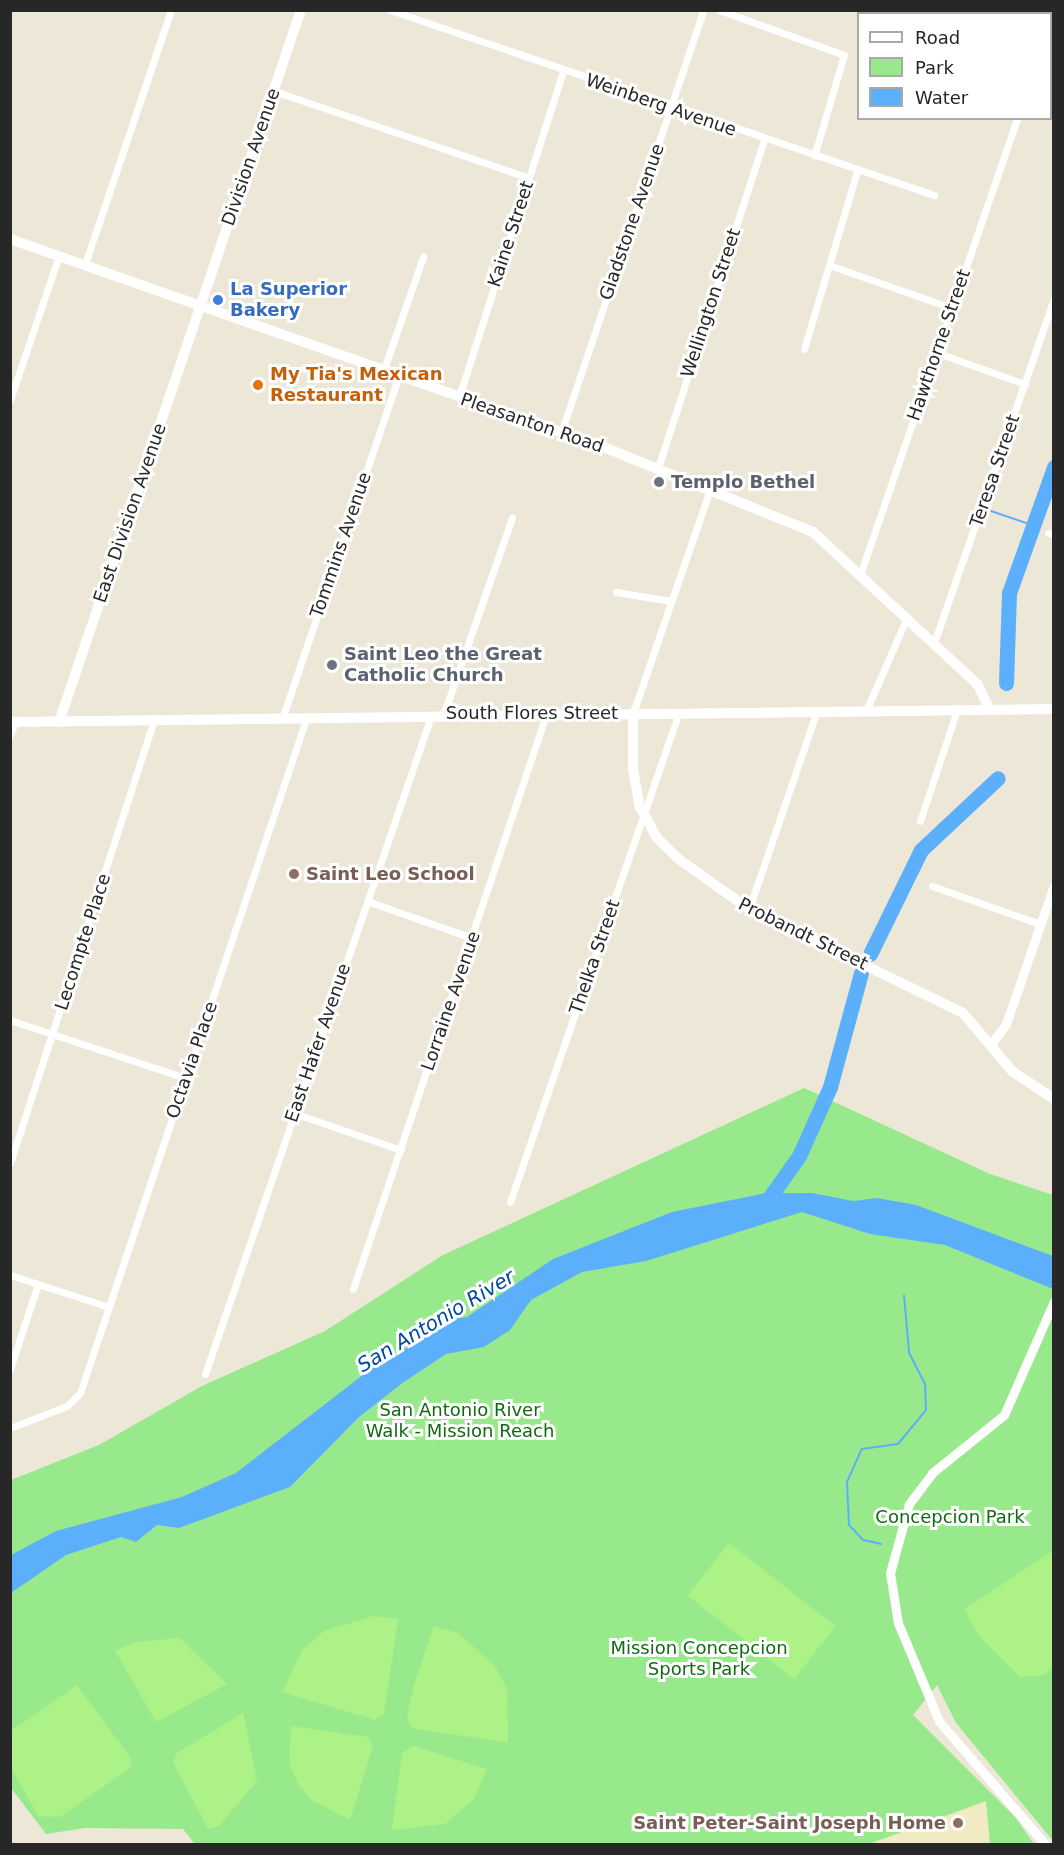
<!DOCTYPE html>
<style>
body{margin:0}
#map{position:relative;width:1064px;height:1855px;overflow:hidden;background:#ece7d6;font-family:"DejaVu Sans",sans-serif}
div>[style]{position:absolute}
.education>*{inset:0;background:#f0ebc3}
.green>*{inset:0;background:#98e98c}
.pitch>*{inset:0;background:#adf286;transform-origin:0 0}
.water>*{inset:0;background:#5caffb}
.stream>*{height:2px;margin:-1px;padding:0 1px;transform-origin:1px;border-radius:1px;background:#5caffb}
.river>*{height:15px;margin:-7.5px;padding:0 7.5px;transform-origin:7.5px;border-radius:7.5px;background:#5caffb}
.minor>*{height:7px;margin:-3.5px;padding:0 3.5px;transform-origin:3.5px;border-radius:3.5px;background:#fff}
.tertiary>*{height:9px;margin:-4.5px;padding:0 4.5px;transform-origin:4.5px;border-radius:4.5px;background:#fff}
.secondary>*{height:10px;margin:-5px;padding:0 5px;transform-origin:5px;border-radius:5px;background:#fff}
.dots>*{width:16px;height:16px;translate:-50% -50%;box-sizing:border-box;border:3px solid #fff;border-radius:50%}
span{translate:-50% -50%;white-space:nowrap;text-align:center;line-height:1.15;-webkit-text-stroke:6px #fff;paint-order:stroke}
.street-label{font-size:18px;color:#272727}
.shop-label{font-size:18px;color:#366cbe;font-weight:700}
.left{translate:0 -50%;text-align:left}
.food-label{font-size:18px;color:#c56008;font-weight:700}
.worship-label{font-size:18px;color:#5b616d;font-weight:700}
.education-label{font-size:18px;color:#785e54;font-weight:700}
.right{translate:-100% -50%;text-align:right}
.park-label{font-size:18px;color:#116a12}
.water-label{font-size:20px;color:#0048a2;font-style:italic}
.frame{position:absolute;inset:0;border:12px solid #272727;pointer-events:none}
.legend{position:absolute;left:857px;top:12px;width:195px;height:108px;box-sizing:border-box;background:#fff;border:2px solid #a9a9a9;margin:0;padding:8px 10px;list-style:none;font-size:18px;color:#272727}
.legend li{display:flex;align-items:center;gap:12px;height:30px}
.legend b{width:30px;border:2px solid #a9a9a9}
</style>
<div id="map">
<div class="education">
<i style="clip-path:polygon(986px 1801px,990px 1844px,869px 1844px)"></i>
</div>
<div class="green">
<i style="clip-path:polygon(804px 1088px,990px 1174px,1053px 1195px,1053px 1841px,956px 1723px,937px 1685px,913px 1715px,1015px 1817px,1034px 1844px,990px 1844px,986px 1801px,869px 1844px,195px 1844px,183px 1829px,85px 1828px,46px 1834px,11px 1788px,11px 1480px,99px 1445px,202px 1386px,325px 1331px,443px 1255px)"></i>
</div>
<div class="pitch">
<i style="left:729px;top:1543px;width:135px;height:67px;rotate:38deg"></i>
<i style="clip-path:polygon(1053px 1551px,1053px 1667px,1044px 1675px,1020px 1677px,979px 1636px,964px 1609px)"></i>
<i style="clip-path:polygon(373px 1616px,398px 1619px,384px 1714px,375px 1720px,282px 1692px,302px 1650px,324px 1631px)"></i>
<i style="clip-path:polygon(434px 1626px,458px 1633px,495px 1666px,507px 1689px,508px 1743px,412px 1728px,407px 1718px,414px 1685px)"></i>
<i style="clip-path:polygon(180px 1638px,227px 1684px,156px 1722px,115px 1651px,135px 1642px)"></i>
<i style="clip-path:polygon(77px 1685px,132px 1760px,130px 1768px,60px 1817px,38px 1816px,11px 1767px,11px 1731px)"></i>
<i style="clip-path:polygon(243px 1713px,257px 1781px,219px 1826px,208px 1829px,173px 1762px,177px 1753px)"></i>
<i style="clip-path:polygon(291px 1726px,369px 1737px,373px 1746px,350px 1820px,311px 1800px,298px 1784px,289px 1764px)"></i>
<i style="clip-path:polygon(413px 1746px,487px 1769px,474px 1799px,445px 1824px,392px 1830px,402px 1753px)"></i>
</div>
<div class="water">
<i style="clip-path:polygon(766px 1193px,812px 1193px,853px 1201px,877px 1198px,916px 1205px,1053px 1256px,1053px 1289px,945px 1245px,870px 1234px,802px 1212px,646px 1261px,582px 1272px,531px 1300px,510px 1330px,484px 1347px,446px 1354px,401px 1384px,359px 1417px,290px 1487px,179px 1528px,157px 1525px,136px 1542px,121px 1537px,66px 1555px,11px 1593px,11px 1555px,56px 1531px,182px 1497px,236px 1473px,368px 1371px,456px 1318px,467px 1317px,553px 1259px,672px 1212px)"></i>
</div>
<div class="stream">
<i style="left:991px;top:511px;width:43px;rotate:18.9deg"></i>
<i style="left:881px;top:1544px;width:18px;rotate:-167deg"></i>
<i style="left:863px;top:1540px;width:21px;rotate:-133deg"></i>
<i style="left:849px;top:1525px;width:43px;rotate:-92.7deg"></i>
<i style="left:847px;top:1482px;width:36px;rotate:-66deg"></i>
<i style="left:862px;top:1449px;width:36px;rotate:-8deg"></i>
<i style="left:898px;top:1444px;width:44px;rotate:-50.5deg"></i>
<i style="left:926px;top:1410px;width:26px;rotate:-92deg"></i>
<i style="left:925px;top:1384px;width:36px;rotate:-117deg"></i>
<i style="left:909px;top:1352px;width:57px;rotate:-95deg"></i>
</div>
<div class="river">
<i style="left:1006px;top:683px;width:90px;rotate:-88.1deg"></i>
<i style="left:1009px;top:593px;width:134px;rotate:-70.3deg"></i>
<i style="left:870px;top:954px;width:116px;rotate:-63.9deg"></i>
<i style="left:921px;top:850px;width:105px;rotate:-43.1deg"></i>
<i style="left:762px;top:1208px;width:64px;rotate:-54.6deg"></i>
<i style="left:799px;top:1156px;width:76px;rotate:-65.8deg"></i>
<i style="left:830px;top:1087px;width:118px;rotate:-74.8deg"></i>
</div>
<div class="minor">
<i style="left:390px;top:10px;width:575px;rotate:18.78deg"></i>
<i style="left:719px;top:10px;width:133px;rotate:19.8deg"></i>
<i style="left:844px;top:55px;width:105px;rotate:106.5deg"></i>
<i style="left:1050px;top:20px;width:9px;rotate:-63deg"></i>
<i style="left:274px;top:91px;width:269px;rotate:18.8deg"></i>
<i style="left:85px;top:264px;width:268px;rotate:-71.3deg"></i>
<i style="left:829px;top:265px;width:130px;rotate:19.3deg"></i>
<i style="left:804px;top:349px;width:186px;rotate:-73.4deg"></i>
<i style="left:935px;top:352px;width:96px;rotate:19.6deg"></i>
<i style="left:384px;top:369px;width:119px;rotate:-70.8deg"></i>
<i style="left:459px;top:397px;width:341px;rotate:-72.3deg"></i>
<i style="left:10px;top:400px;width:153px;rotate:-71.3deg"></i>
<i style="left:561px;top:433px;width:446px;rotate:-71.4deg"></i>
<i style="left:658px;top:468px;width:346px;rotate:-72.1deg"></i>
<i style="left:1048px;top:533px;width:6px;rotate:18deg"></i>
<i style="left:861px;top:572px;width:480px;rotate:-71deg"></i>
<i style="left:616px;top:592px;width:56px;rotate:9.3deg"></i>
<i style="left:934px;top:643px;width:364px;rotate:-70.8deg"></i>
<i style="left:866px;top:711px;width:103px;rotate:-66.4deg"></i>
<i style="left:444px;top:713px;width:207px;rotate:-70.8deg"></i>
<i style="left:633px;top:713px;width:236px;rotate:-71deg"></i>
<i style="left:283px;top:716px;width:360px;rotate:-71.2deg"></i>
<i style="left:10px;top:735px;width:14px;rotate:-69deg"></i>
<i style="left:920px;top:821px;width:117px;rotate:-71.6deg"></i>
<i style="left:932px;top:886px;width:114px;rotate:19.4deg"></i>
<i style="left:367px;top:901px;width:111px;rotate:19.4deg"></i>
<i style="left:749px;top:909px;width:210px;rotate:-71.1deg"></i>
<i style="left:10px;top:1020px;width:184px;rotate:18.3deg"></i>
<i style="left:294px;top:1113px;width:113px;rotate:19.1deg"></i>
<i style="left:10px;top:1163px;width:466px;rotate:-72deg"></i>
<i style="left:510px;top:1202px;width:518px;rotate:-70.97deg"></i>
<i style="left:10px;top:1275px;width:104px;rotate:17.9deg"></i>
<i style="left:353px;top:1289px;width:609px;rotate:-71.42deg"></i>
<i style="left:10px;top:1369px;width:89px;rotate:-71.8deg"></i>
<i style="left:205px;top:1374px;width:696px;rotate:-71.04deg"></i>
<i style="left:10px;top:1428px;width:61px;rotate:-21.1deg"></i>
<i style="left:67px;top:1406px;width:18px;rotate:-45deg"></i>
<i style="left:80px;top:1393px;width:714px;rotate:-71.46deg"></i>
</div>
<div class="tertiary">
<i style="left:991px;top:1044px;width:25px;rotate:-53deg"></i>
<i style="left:1006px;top:1024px;width:147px;rotate:-70.9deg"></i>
<i style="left:1045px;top:1844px;width:162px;rotate:-130.8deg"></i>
<i style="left:939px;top:1721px;width:106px;rotate:-112.7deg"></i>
<i style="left:898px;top:1623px;width:51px;rotate:-99.1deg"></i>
<i style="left:890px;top:1573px;width:72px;rotate:-74.6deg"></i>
<i style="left:909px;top:1504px;width:39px;rotate:-53deg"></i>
<i style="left:932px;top:1473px;width:92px;rotate:-38.9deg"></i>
<i style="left:1004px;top:1415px;width:124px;rotate:-66.3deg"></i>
</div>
<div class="secondary">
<i style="left:10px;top:239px;width:632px;rotate:19.32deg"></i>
<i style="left:606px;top:448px;width:223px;rotate:22.1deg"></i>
<i style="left:813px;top:532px;width:225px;rotate:42.8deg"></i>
<i style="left:978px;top:685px;width:26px;rotate:65deg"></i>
<i style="left:633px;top:713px;width:56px;rotate:90deg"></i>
<i style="left:633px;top:769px;width:39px;rotate:80deg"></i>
<i style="left:640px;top:807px;width:35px;rotate:61deg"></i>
<i style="left:657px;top:838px;width:32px;rotate:44deg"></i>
<i style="left:680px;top:860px;width:85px;rotate:35.4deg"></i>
<i style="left:749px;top:909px;width:238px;rotate:25.9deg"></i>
<i style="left:963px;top:1013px;width:76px;rotate:49.8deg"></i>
<i style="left:1012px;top:1071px;width:50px;rotate:33.7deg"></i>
<i style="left:10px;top:722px;width:1044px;rotate:-0.71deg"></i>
<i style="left:59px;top:722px;width:752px;rotate:-71.23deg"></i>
</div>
<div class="dots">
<i style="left:218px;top:300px;background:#3f7fe0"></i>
<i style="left:258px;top:385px;background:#e8710a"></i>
<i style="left:659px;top:482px;background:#6b7280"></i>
<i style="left:332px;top:665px;background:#6b7280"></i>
<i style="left:294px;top:874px;background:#8d6e63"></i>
<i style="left:958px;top:1823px;background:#8d6e63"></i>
</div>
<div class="street-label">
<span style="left:661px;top:105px;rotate:19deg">Weinberg Avenue</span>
<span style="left:251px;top:157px;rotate:-71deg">Division Avenue</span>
<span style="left:632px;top:222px;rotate:-71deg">Gladstone Avenue</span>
<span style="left:511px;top:234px;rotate:-72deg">Kaine Street</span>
<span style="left:711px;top:303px;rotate:-72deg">Wellington Street</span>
<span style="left:939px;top:345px;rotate:-71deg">Hawthorne Street</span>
<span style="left:532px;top:423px;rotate:19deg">Pleasanton Road</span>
<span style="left:995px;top:471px;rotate:-71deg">Teresa Street</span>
<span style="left:130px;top:513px;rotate:-71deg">East Division Avenue</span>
<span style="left:341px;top:545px;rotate:-71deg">Tommins Avenue</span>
<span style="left:532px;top:713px">South Flores Street</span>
<span style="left:803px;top:934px;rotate:26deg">Probandt Street</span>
<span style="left:83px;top:942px;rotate:-72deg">Lecompte Place</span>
<span style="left:595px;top:957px;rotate:-71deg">Thelka Street</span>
<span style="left:451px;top:1001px;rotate:-71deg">Lorraine Avenue</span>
<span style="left:318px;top:1043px;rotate:-71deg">East Hafer Avenue</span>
<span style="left:192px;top:1060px;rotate:-71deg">Octavia Place</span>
</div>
<div class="shop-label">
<span class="left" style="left:230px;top:300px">La Superior<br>Bakery</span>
</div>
<div class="food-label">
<span class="left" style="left:270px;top:385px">My Tia's Mexican<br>Restaurant</span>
</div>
<div class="worship-label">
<span class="left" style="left:671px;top:482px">Templo Bethel</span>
<span class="left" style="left:344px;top:665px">Saint Leo the Great<br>Catholic Church</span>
</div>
<div class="education-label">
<span class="left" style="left:306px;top:874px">Saint Leo School</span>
<span class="right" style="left:946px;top:1823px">Saint Peter-Saint Joseph Home</span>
</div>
<div class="park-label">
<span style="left:460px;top:1421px">San Antonio River<br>Walk - Mission Reach</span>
<span style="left:950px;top:1517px">Concepcion Park</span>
<span style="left:699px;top:1659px">Mission Concepcion<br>Sports Park</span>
</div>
<div class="water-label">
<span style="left:436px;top:1321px;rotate:-31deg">San Antonio River</span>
</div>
<div class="frame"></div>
<ul class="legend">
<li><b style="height:8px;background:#fff"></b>Road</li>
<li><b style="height:16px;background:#98e98c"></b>Park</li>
<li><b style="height:16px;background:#5caffb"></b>Water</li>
</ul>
</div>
